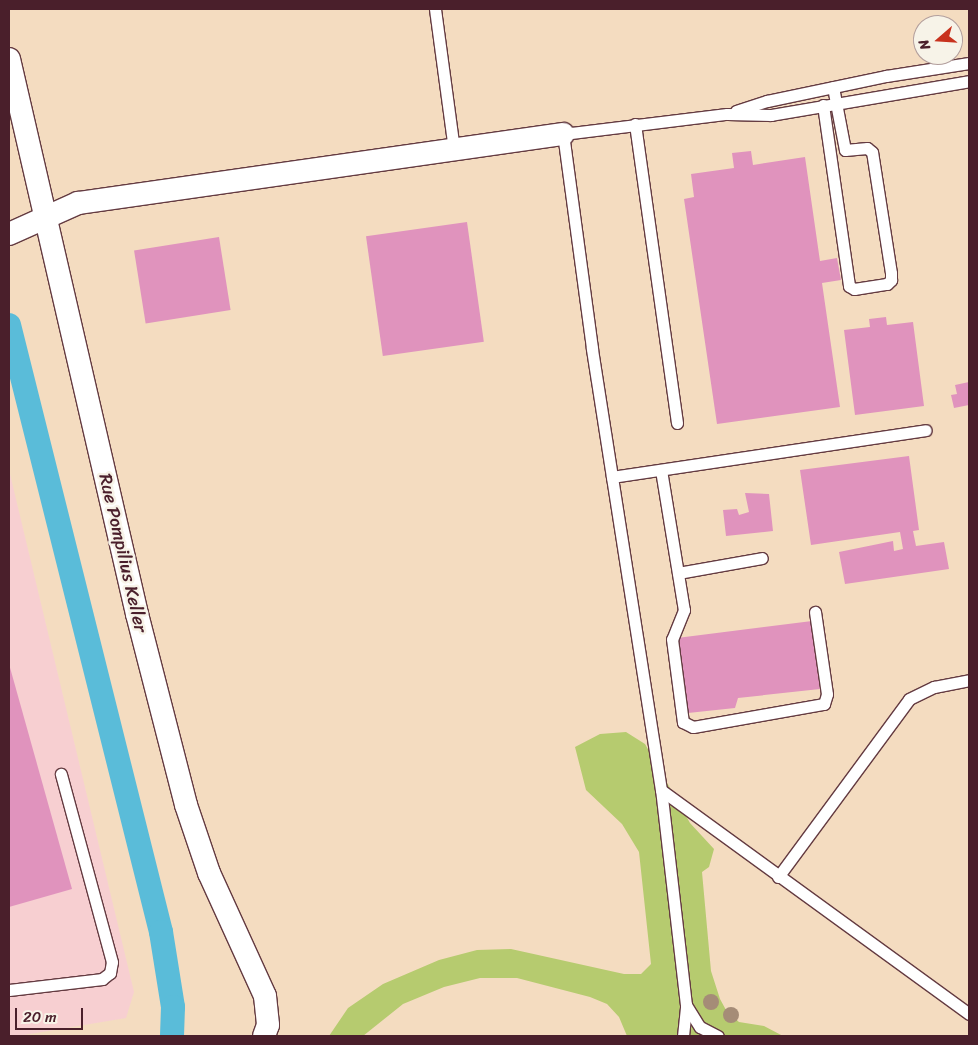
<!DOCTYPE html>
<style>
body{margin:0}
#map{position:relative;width:978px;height:1045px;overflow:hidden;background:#f4dcc0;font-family:Sriracha,sans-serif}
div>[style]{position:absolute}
.built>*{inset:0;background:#f7cfd1}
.green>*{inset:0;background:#b6cb6f}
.canal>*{height:24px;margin:-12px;padding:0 12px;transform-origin:12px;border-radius:12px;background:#5abcd9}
.building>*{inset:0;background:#e093bd;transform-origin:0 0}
.roads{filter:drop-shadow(1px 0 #643b41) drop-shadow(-1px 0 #643b41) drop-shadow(0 1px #643b41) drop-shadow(0 -1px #643b41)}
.lane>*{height:11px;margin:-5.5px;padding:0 5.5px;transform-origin:5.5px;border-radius:5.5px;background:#fff}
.street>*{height:22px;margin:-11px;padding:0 11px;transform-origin:11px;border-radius:11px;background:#fff}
.trees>*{width:16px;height:16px;margin:-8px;border-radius:50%;background:#a58c77}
span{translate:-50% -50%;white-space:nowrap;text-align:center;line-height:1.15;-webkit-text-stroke:5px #f7f3e8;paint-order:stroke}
.street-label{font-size:18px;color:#4a1f2b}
.frame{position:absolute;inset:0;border:10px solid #4a1f2b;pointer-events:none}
.north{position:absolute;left:913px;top:15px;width:50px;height:50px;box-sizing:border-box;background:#f7f3e8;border:1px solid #b29e9c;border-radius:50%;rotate:251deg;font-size:14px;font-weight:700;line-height:20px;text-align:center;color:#4a1f2b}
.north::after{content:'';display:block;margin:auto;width:18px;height:22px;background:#c8321e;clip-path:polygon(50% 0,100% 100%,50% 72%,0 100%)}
.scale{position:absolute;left:15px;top:1008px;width:68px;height:22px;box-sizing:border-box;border:2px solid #4a1f2b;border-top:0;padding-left:6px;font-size:15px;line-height:18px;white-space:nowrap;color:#4a1f2b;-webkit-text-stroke:4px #f7f3e8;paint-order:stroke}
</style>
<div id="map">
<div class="built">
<i style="clip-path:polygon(9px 470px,134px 992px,126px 1018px,18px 1036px,9px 1036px)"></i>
</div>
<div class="green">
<i style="clip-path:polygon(626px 732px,645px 744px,690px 823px,714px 849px,709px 867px,702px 872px,711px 971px,720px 999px,726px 1010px,739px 1022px,764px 1026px,783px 1036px,627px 1036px,619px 1017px,607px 1004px,590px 997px,517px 978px,480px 978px,444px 987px,403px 1004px,363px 1036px,329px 1036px,348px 1008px,383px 984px,439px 960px,477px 950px,511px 949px,624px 974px,641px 974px,651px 964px,639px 852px,622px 824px,586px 790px,575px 747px,600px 734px)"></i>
</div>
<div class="canal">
<i style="left:9px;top:325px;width:626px;rotate:75.94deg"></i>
<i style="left:161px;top:932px;width:76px;rotate:80.9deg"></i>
<i style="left:173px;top:1007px;width:29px;rotate:92deg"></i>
</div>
<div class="building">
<i style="clip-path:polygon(751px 151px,753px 165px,805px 157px,820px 261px,837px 258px,841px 280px,822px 283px,840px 407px,717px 424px,684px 199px,694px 197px,691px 174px,734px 168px,732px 153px)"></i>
<i style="left:467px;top:222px;width:121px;height:102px;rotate:82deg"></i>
<i style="left:219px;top:237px;width:74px;height:86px;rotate:81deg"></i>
<i style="clip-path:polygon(886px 317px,887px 325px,913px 322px,924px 406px,855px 415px,844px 330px,870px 327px,869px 319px)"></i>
<i style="clip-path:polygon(969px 382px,969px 405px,954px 408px,951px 395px,957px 394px,955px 385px)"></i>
<i style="clip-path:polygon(909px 456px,919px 530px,913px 531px,916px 546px,944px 542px,949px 569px,845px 584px,839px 552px,893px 541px,894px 551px,903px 549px,900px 532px,811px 545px,800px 470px)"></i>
<i style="clip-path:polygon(745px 493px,769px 494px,773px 531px,726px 536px,723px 510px,737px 509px,739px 515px,749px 512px)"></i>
<i style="clip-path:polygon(812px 621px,820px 689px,738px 698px,735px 708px,688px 713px,677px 638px)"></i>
<i style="clip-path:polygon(9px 664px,72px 889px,9px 907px)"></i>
</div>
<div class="roads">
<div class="lane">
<i style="left:435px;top:9px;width:141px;rotate:82.3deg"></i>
<i style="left:823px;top:105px;width:183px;rotate:81.8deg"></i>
<i style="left:849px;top:286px;width:6px;rotate:31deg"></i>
<i style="left:854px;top:289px;width:33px;rotate:-9deg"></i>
<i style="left:887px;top:284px;width:6px;rotate:-45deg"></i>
<i style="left:891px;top:280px;width:7px;rotate:-90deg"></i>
<i style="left:891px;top:273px;width:122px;rotate:-98.9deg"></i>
<i style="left:872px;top:152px;width:6px;rotate:-141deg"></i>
<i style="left:867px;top:148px;width:22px;rotate:175deg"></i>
<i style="left:845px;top:150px;width:64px;rotate:-100.8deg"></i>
<i style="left:736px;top:111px;width:33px;rotate:-18deg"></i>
<i style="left:767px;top:101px;width:122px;rotate:-11.9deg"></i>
<i style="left:886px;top:76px;width:84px;rotate:-8.9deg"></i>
<i style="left:635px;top:124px;width:302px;rotate:82deg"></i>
<i style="left:661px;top:470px;width:142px;rotate:80.7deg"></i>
<i style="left:684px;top:610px;width:31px;rotate:112deg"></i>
<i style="left:672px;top:639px;width:84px;rotate:82.5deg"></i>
<i style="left:683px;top:722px;width:11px;rotate:27deg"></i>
<i style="left:693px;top:727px;width:133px;rotate:-10deg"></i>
<i style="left:824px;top:704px;width:10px;rotate:-73deg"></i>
<i style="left:827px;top:694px;width:83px;rotate:-98.3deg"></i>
<i style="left:612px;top:477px;width:317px;rotate:-8.5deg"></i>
<i style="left:678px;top:573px;width:85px;rotate:-10.1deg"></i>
<i style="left:661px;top:790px;width:381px;rotate:36deg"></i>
<i style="left:778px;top:877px;width:221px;rotate:-53.6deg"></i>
<i style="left:909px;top:699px;width:28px;rotate:-26deg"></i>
<i style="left:934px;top:687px;width:36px;rotate:-11deg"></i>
<i style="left:9px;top:990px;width:94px;rotate:-6.7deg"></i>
<i style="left:102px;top:979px;width:10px;rotate:-37deg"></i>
<i style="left:110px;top:973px;width:11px;rotate:-80deg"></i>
<i style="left:112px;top:962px;width:195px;rotate:-105.2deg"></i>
<i style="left:686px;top:1005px;width:26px;rotate:58deg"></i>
<i style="left:700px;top:1027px;width:20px;rotate:27deg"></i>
<i style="left:683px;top:1036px;width:31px;rotate:-84deg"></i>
<i style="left:686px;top:1005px;width:216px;rotate:-96.6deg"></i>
<i style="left:661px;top:790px;width:447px;rotate:-98.9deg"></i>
<i style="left:592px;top:348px;width:216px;rotate:-97.7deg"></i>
<i style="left:563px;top:134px;width:165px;rotate:-7deg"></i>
<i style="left:727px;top:114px;width:44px;rotate:1.3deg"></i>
<i style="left:771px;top:115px;width:201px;rotate:-9.7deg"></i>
</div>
<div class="street">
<i style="left:9px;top:59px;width:570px;rotate:77.01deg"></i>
<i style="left:137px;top:614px;width:197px;rotate:75.6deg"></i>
<i style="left:186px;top:805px;width:72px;rotate:71.3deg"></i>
<i style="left:209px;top:873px;width:135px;rotate:65.5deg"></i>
<i style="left:265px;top:996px;width:29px;rotate:84deg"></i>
<i style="left:268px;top:1025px;width:12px;rotate:110deg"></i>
<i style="left:9px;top:234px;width:76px;rotate:-24.2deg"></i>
<i style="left:78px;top:203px;width:490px;rotate:-8.1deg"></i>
</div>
</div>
<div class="trees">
<i style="left:711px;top:1002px"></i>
<i style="left:731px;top:1015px"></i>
</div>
<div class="street-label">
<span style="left:123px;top:553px;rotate:77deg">Rue Pompilius Keller</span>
</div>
<div class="frame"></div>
<div class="north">N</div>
<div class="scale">20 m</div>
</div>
